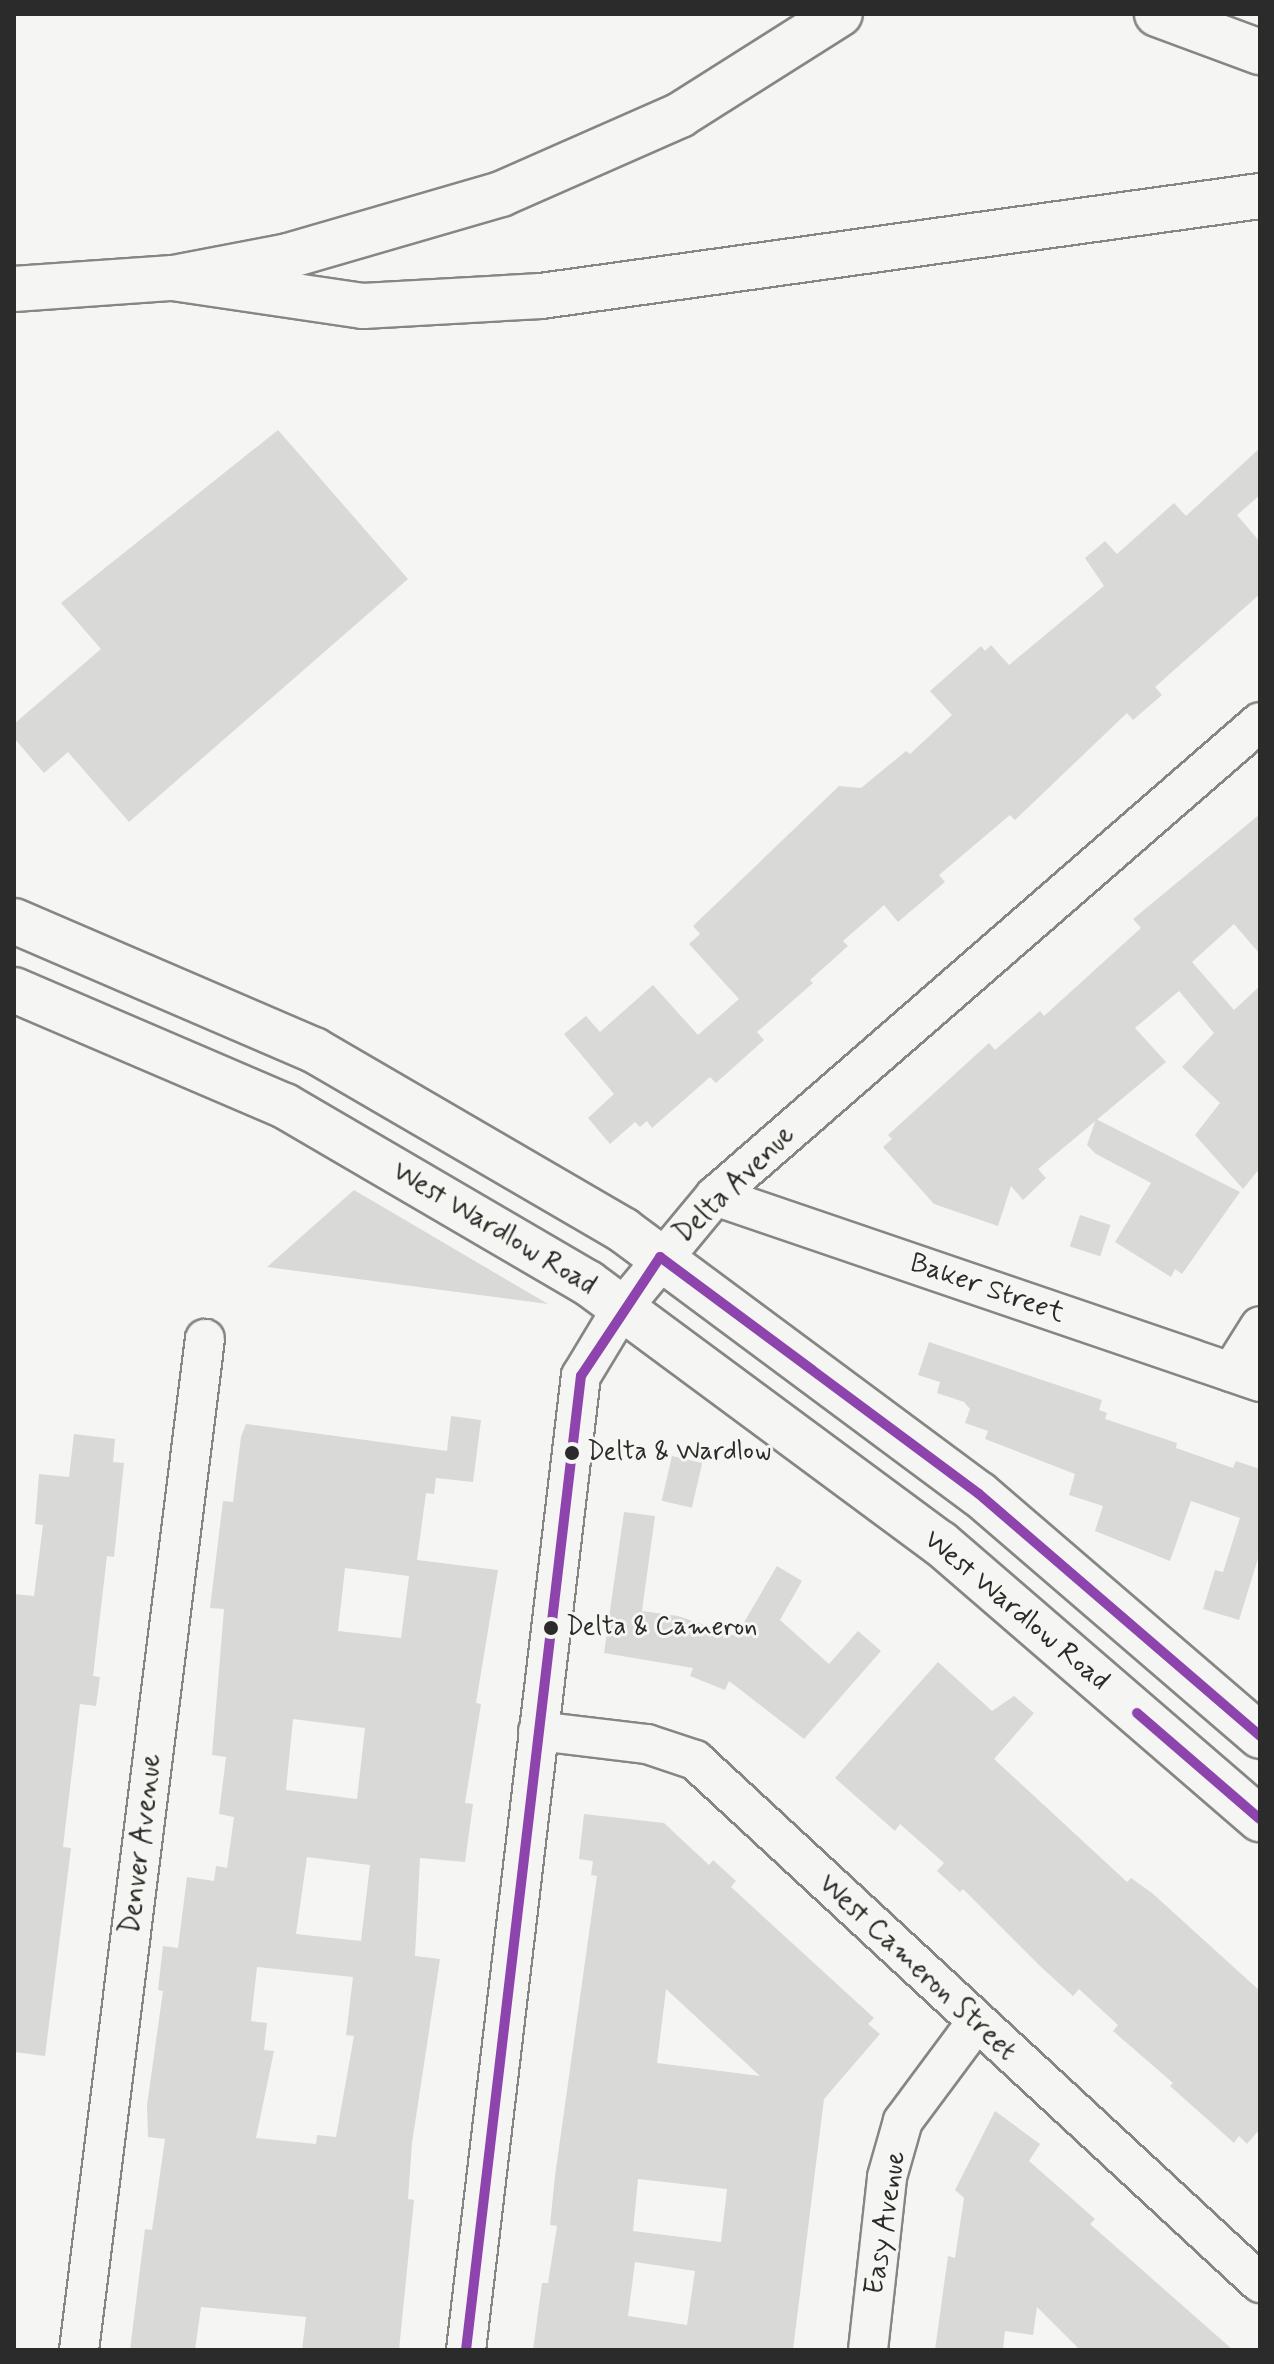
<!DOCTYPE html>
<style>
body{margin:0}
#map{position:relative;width:1274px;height:2364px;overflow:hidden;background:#f5f5f3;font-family:Mynerve,sans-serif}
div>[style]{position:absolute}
.building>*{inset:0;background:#d9d9d8;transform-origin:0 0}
.roads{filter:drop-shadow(2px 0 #868685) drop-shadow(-2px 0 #868685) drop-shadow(0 2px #868685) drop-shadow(0 -2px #868685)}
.minor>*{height:38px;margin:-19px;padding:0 19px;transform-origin:19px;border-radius:19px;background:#f5f5f3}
.secondary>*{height:44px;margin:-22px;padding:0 22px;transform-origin:22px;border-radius:22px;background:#f5f5f3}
.motorway>*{height:44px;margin:-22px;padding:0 22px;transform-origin:22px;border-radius:22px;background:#f5f5f3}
.bus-1>*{height:10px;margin:-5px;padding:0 5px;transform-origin:5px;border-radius:5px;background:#8e44ad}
.dots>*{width:22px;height:22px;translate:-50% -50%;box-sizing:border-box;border:4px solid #f6f6f2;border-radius:50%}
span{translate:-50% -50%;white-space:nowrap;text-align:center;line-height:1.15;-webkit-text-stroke:6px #f6f6f2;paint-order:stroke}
.bus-label{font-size:26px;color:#2b2b2b}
.left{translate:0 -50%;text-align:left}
.street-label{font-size:28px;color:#2b2b2b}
.frame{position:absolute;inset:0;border:16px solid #2b2b2b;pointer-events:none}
</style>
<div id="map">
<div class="building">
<i style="clip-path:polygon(278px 430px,408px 579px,129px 822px,68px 752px,44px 773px,14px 738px,14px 724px,101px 649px,61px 603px)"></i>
<i style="clip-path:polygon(1260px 448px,1260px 495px,1237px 515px,1260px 542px,1260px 594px,1155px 687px,1162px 695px,1133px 720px,1127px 713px,1015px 820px,1010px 815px,939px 875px,945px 882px,898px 922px,884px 905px,843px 941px,848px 946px,810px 980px,813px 983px,757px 1032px,764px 1040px,716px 1083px,710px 1077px,652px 1128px,647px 1121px,640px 1127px,635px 1122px,610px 1144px,588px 1118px,614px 1094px,564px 1034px,586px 1016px,600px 1032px,653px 985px,698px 1035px,739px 999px,689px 944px,700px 934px,693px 926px,839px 786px,861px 788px,906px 751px,910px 754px,952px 715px,930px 691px,981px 646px,985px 651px,991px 645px,1009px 665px,1104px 586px,1085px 558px,1105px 541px,1117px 554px,1174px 503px,1186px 516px)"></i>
<i style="clip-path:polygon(1260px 814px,1260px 954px,1234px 924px,1192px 962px,1234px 1010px,1260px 986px,1260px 1168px,1243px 1189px,1195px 1135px,1220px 1103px,1182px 1067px,1214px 1033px,1179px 991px,1135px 1028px,1166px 1062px,1038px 1169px,1046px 1178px,1023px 1200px,1011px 1186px,998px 1226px,934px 1204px,883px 1147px,892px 1139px,888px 1135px,989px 1043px,995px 1050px,1040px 1011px,1044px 1016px,1141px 928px,1133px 919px)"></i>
<i style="clip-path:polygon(1096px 1119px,1240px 1192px,1182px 1274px,1175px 1269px,1171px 1277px,1115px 1242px,1151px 1183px,1096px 1154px,1087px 1145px)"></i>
<i style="clip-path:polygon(354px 1190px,548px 1304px,267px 1267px)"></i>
<i style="left:1080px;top:1215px;width:32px;height:33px;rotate:18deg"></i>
<i style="clip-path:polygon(929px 1342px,1102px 1400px,1099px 1410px,1107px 1413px,1105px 1419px,1177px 1443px,1176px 1448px,1233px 1468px,1236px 1461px,1260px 1469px,1260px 1552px,1239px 1620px,1203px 1609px,1215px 1570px,1223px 1572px,1240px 1518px,1191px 1501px,1170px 1561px,1095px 1531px,1103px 1506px,1069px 1495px,1075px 1474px,985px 1439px,988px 1431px,965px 1423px,970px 1409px,964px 1402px,937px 1393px,940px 1382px,918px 1375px)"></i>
<i style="clip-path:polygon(evenodd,451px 1416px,481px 1420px,473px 1482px,436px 1478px,434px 1494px,426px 1493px,417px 1560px,498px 1570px,476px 1703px,481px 1704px,465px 1803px,473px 1804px,465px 1862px,420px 1858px,415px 1956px,440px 1959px,412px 2143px,408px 2199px,414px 2200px,399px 2350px,302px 2350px,306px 2317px,201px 2307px,195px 2350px,130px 2350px,145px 2229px,152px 2230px,165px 2139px,148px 2137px,147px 2105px,163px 1991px,158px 1990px,163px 1946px,178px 1948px,187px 1877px,214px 1881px,216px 1866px,227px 1868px,234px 1817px,219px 1814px,226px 1757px,212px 1755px,224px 1609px,210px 1608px,223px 1501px,233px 1502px,241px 1437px,246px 1424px,447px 1451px,451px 1416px,345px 1568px,409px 1576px,401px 1638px,338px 1631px,345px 1568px,451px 1416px,293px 1719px,365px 1728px,357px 1799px,286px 1790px,293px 1719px,451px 1416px,307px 1857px,370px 1865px,361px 1941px,296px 1934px,307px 1857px,451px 1416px,257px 1967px,353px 1977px,346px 2035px,354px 2036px,336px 2137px,317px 2135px,316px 2144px,256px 2138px,274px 2051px,264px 2050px,267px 2023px,251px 2021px,257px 1967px)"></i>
<i style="clip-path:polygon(74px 1434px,115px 1439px,113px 1462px,124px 1463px,114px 1557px,107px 1556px,93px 1676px,100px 1677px,96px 1706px,80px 1704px,63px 1847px,71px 1848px,45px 2056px,14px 2052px,14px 1594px,34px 1596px,43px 1525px,35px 1524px,39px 1474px,69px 1477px)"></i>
<i style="left:672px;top:1456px;width:31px;height:46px;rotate:13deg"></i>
<i style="clip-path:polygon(624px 1512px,655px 1516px,642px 1611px,678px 1616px,736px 1636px,777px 1566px,802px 1581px,780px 1620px,829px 1664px,858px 1631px,881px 1651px,804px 1739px,729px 1681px,725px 1690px,690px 1676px,693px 1668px,604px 1653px)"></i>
<i style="clip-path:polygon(938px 1662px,992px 1711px,1014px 1696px,1034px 1713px,994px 1759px,1127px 1882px,1131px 1878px,1152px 1893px,1260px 1991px,1260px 2129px,1247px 2144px,1239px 2136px,1234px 2143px,1170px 2086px,1173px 2083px,1113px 2031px,1118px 2025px,1079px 1989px,1073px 1996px,1041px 1967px,963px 1889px,960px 1892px,937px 1871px,944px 1863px,900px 1824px,895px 1831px,835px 1778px)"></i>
<i style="clip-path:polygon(evenodd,584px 1814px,664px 1823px,709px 1865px,713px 1860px,736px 1881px,731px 1887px,874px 2018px,868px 2024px,880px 2034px,824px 2099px,793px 2350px,533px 2350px,542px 2283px,548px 2283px,557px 2226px,550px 2225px,555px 2176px,597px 1876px,591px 1875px,593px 1861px,579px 1859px,584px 1814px,666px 1989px,760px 2076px,657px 2063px,666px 1989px,584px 1814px,638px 2179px,727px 2189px,721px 2242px,633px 2231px,638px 2179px,584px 1814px,635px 2262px,695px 2271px,687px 2325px,628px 2316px,635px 2262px)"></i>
<i style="clip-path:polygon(995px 2111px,1040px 2144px,1029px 2161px,1095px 2219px,1090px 2224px,1233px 2350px,1080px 2350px,1037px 2307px,1033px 2335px,1005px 2331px,1003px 2350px,935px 2350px,948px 2256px,955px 2258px,964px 2198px,955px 2190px)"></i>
</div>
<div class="roads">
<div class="minor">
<i style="left:715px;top:1196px;width:576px;rotate:18.84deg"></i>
<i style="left:1231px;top:1372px;width:54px;rotate:-57.8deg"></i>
<i style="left:538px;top:1731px;width:110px;rotate:6.8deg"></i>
<i style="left:647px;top:1744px;width:51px;rotate:18.4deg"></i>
<i style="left:695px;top:1760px;width:770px;rotate:42.79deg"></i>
<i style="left:79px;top:2350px;width:1019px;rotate:-82.9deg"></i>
<i style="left:466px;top:2350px;width:981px;rotate:-83.27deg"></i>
<i style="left:581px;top:1376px;width:79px;rotate:-58.9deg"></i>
<i style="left:622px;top:1308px;width:146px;rotate:-50.3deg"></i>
<i style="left:715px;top:1196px;width:722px;rotate:-41.01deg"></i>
<i style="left:868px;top:2350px;width:174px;rotate:-83.7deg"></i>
<i style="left:887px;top:2177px;width:58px;rotate:-74.1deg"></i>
<i style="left:903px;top:2121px;width:121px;rotate:-53.4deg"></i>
</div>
<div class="secondary">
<i style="left:14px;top:921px;width:327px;rotate:23.3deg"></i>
<i style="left:314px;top:1050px;width:358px;rotate:30.2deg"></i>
<i style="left:623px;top:1230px;width:443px;rotate:36.6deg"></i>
<i style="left:979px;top:1494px;width:371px;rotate:40.7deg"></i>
<i style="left:14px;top:990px;width:295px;rotate:23.2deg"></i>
<i style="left:285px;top:1106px;width:351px;rotate:30.3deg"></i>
<i style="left:588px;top:1283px;width:438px;rotate:36.5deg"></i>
<i style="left:940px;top:1543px;width:423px;rotate:40.8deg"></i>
</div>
<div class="motorway">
<i style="left:1157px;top:14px;width:110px;rotate:20.3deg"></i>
<i style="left:173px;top:278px;width:192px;rotate:8.4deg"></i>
<i style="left:363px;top:306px;width:178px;rotate:-3.2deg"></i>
<i style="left:541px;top:296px;width:726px;rotate:-7.92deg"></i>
<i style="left:14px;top:289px;width:159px;rotate:-4deg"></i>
<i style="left:173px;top:278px;width:117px;rotate:-10.8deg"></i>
<i style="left:288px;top:256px;width:222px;rotate:-16.2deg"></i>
<i style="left:501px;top:194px;width:196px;rotate:-23.8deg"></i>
<i style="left:680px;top:115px;width:189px;rotate:-32.3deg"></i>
</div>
</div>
<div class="bus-1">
<i style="left:1137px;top:1713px;width:162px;rotate:40.8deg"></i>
<i style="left:466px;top:2350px;width:981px;rotate:-83.27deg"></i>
<i style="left:581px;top:1376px;width:143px;rotate:-56.4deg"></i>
<i style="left:660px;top:1257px;width:397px;rotate:36.6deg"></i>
<i style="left:979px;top:1494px;width:371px;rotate:40.7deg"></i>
</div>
<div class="dots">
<i style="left:572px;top:1453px;background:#2b2b2b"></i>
<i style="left:551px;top:1628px;background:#2b2b2b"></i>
</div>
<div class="bus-label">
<span class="left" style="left:587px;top:1453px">Delta &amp; Wardlow</span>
<span class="left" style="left:566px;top:1628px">Delta &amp; Cameron</span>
</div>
<div class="street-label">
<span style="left:735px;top:1185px;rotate:-44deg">Delta Avenue</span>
<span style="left:494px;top:1229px;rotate:31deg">West Wardlow Road</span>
<span style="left:987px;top:1289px;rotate:19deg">Baker Street</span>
<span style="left:1016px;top:1611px;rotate:40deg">West Wardlow Road</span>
<span style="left:142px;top:1844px;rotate:-83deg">Denver Avenue</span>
<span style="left:917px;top:1968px;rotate:43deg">West Cameron Street</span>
<span style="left:886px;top:2223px;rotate:-81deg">Easy Avenue</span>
</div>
<div class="frame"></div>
</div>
